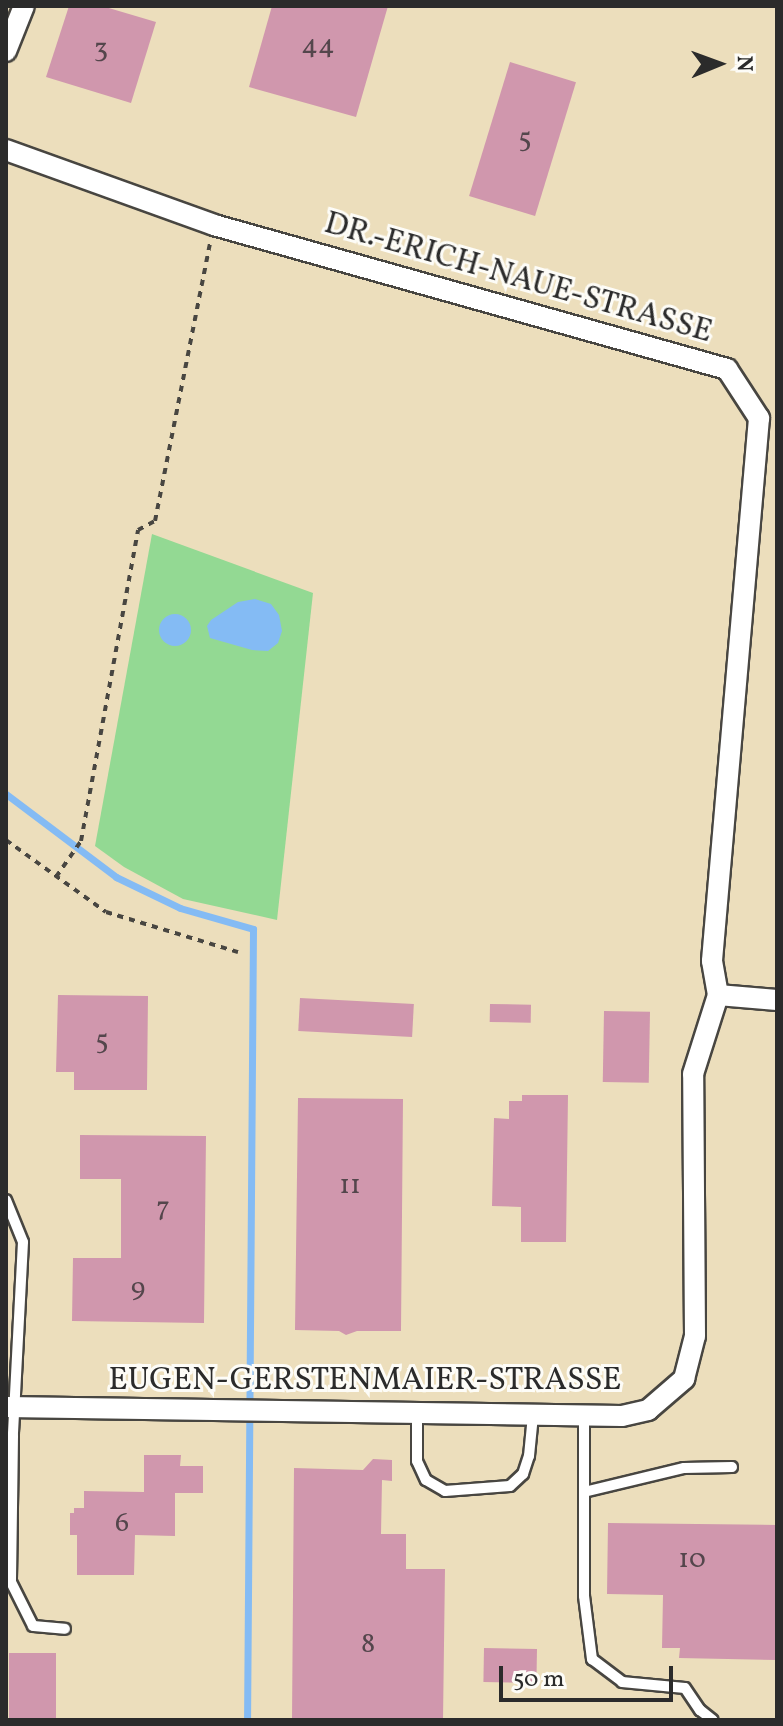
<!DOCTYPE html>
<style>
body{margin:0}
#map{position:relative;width:783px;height:1726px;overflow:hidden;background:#ecdebc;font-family:Vollkorn,serif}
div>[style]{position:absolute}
.green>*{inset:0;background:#93d993}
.water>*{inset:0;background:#84bbf4}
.round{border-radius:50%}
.stream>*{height:7px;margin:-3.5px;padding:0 3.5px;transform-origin:3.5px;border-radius:3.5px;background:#84bbf4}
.building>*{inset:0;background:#d097ad;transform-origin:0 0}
.path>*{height:4px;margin-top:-2px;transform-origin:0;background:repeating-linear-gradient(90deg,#484641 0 6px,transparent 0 12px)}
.roads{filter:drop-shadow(2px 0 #484641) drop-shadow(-2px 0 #484641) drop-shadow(0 2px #484641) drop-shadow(0 -2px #484641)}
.service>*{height:10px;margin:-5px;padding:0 5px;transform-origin:5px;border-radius:5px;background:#fff}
.minor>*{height:20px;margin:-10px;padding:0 10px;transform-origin:10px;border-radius:10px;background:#fff}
span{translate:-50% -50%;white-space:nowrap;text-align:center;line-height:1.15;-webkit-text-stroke:6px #fdfcf7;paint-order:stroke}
.number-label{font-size:28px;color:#54464c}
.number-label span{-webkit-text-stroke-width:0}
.street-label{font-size:32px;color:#2b2b2b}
.frame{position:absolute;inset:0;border:8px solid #2b2b2b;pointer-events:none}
.north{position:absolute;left:679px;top:24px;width:80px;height:80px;-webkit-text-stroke:6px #fdfcf7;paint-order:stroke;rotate:89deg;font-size:22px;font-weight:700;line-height:32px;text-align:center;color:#2b2b2b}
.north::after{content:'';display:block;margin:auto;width:28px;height:36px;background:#2b2b2b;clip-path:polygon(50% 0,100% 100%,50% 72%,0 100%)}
.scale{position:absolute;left:499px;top:1666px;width:174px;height:36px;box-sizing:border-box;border:4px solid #2b2b2b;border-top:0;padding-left:10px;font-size:24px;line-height:28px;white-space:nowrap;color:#2b2b2b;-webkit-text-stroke:6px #fdfcf7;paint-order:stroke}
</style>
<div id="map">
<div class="green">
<i style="clip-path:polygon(152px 534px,313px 593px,277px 920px,183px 899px,124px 867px,95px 846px)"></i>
</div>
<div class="water">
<i style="clip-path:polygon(255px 599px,271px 604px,279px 615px,282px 631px,278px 643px,268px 651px,252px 650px,210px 638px,207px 626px,211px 620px,238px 602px)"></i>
<i class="round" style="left:159px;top:614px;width:32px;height:32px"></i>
</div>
<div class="stream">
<i style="left:6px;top:794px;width:138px;rotate:37deg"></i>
<i style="left:116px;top:877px;width:71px;rotate:25.8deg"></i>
<i style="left:180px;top:908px;width:76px;rotate:16deg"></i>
<i style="left:253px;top:929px;width:791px;rotate:90.43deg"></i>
</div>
<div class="building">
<i style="clip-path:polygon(69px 6px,102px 6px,156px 22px,131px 103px,46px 77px)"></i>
<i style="clip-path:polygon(272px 6px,388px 6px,356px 117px,249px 87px)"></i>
<i style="left:510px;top:62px;width:69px;height:140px;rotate:17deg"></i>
<i style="clip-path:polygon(58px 995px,148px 996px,147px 1090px,74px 1090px,74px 1072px,56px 1072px)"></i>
<i style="left:300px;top:998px;width:114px;height:33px;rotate:3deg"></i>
<i style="left:490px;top:1004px;width:41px;height:18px;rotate:1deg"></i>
<i style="left:604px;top:1011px;width:46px;height:71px;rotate:1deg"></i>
<i style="clip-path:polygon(522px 1095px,568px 1095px,566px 1242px,521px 1242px,521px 1207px,492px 1206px,494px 1118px,509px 1119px,509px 1101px,522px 1101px)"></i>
<i style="clip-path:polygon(298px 1098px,403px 1099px,401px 1331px,357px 1331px,346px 1335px,339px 1331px,295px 1330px)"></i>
<i style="clip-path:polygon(80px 1135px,206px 1136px,204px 1323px,72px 1321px,73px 1258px,121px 1258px,121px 1179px,80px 1179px)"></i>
<i style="clip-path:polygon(144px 1455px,181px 1455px,180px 1466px,203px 1466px,203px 1493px,175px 1493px,175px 1536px,135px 1535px,134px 1575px,77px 1575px,77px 1535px,70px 1535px,70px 1513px,74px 1513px,74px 1508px,84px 1508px,84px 1491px,144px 1492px)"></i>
<i style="clip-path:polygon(373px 1459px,392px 1460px,392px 1481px,382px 1480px,381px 1534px,406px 1534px,406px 1569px,445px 1569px,443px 1720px,292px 1720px,294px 1468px,363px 1470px)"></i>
<i style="clip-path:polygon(608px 1523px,777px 1525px,777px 1660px,679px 1658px,680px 1648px,662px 1648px,663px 1595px,607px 1594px)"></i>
<i style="left:484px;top:1648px;width:53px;height:34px;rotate:1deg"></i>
<i style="left:9px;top:1653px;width:47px;height:67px"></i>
</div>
<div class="path">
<i style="left:6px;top:840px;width:123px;rotate:35.8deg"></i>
<i style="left:106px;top:912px;width:138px;rotate:16.9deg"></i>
<i style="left:56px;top:877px;width:44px;rotate:-55.2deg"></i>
<i style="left:81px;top:841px;width:316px;rotate:-79.6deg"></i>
<i style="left:138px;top:530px;width:19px;rotate:-28deg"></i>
<i style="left:155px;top:521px;width:283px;rotate:-78.8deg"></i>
</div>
<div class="roads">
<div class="service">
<i style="left:6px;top:1200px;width:45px;rotate:68deg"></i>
<i style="left:23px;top:1242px;width:194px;rotate:93deg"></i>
<i style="left:13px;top:1436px;width:146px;rotate:90.8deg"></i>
<i style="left:11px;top:1582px;width:49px;rotate:63.4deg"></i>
<i style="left:33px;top:1626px;width:32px;rotate:5deg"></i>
<i style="left:417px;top:1414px;width:47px;rotate:90deg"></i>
<i style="left:417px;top:1461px;width:21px;rotate:65deg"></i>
<i style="left:426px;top:1480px;width:22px;rotate:30deg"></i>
<i style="left:445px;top:1491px;width:65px;rotate:-4.4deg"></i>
<i style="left:510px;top:1486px;width:18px;rotate:-43deg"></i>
<i style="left:523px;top:1474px;width:19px;rotate:-72deg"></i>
<i style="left:529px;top:1456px;width:41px;rotate:-84.4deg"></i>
<i style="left:584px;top:1416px;width:180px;rotate:90deg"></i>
<i style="left:584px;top:1596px;width:64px;rotate:82.8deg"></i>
<i style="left:592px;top:1659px;width:38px;rotate:37deg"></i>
<i style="left:622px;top:1682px;width:63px;rotate:5.4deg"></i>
<i style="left:685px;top:1688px;width:27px;rotate:56deg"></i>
<i style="left:700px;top:1710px;width:16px;rotate:38deg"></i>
<i style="left:584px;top:1492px;width:103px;rotate:-13.5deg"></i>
<i style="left:684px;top:1468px;width:48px;rotate:-1.2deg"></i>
</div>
<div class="minor">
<i style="left:6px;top:51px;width:48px;rotate:-68.2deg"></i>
<i style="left:6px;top:150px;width:221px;rotate:19.8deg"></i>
<i style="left:214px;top:225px;width:533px;rotate:15.68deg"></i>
<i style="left:727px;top:369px;width:59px;rotate:56.9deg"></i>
<i style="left:759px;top:418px;width:545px;rotate:94.95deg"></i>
<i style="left:712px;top:961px;width:35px;rotate:80deg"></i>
<i style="left:718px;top:995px;width:59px;rotate:4.8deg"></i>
<i style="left:6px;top:1407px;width:616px;rotate:0.84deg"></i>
<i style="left:622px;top:1416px;width:27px;rotate:-13deg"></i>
<i style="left:648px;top:1410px;width:48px;rotate:-40.7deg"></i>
<i style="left:684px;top:1379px;width:44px;rotate:-75.7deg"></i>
<i style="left:695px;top:1336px;width:262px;rotate:-90.4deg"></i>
<i style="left:693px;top:1074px;width:83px;rotate:-72.4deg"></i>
</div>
</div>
<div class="number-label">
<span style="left:318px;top:46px">44</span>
<span style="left:101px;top:50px">3</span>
<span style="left:525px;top:140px">5</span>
<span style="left:102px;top:1042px">5</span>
<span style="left:350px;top:1186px">11</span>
<span style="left:163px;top:1208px">7</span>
<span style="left:138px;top:1289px">9</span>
<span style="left:122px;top:1524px">6</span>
<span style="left:692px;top:1560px">10</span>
<span style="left:368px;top:1645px">8</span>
</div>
<div class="street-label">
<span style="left:518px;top:279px;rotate:16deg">DR.-ERICH-NAUE-STRASSE</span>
<span style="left:365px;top:1381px">EUGEN-GERSTENMAIER-STRASSE</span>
</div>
<div class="frame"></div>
<div class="north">N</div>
<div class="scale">50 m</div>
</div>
